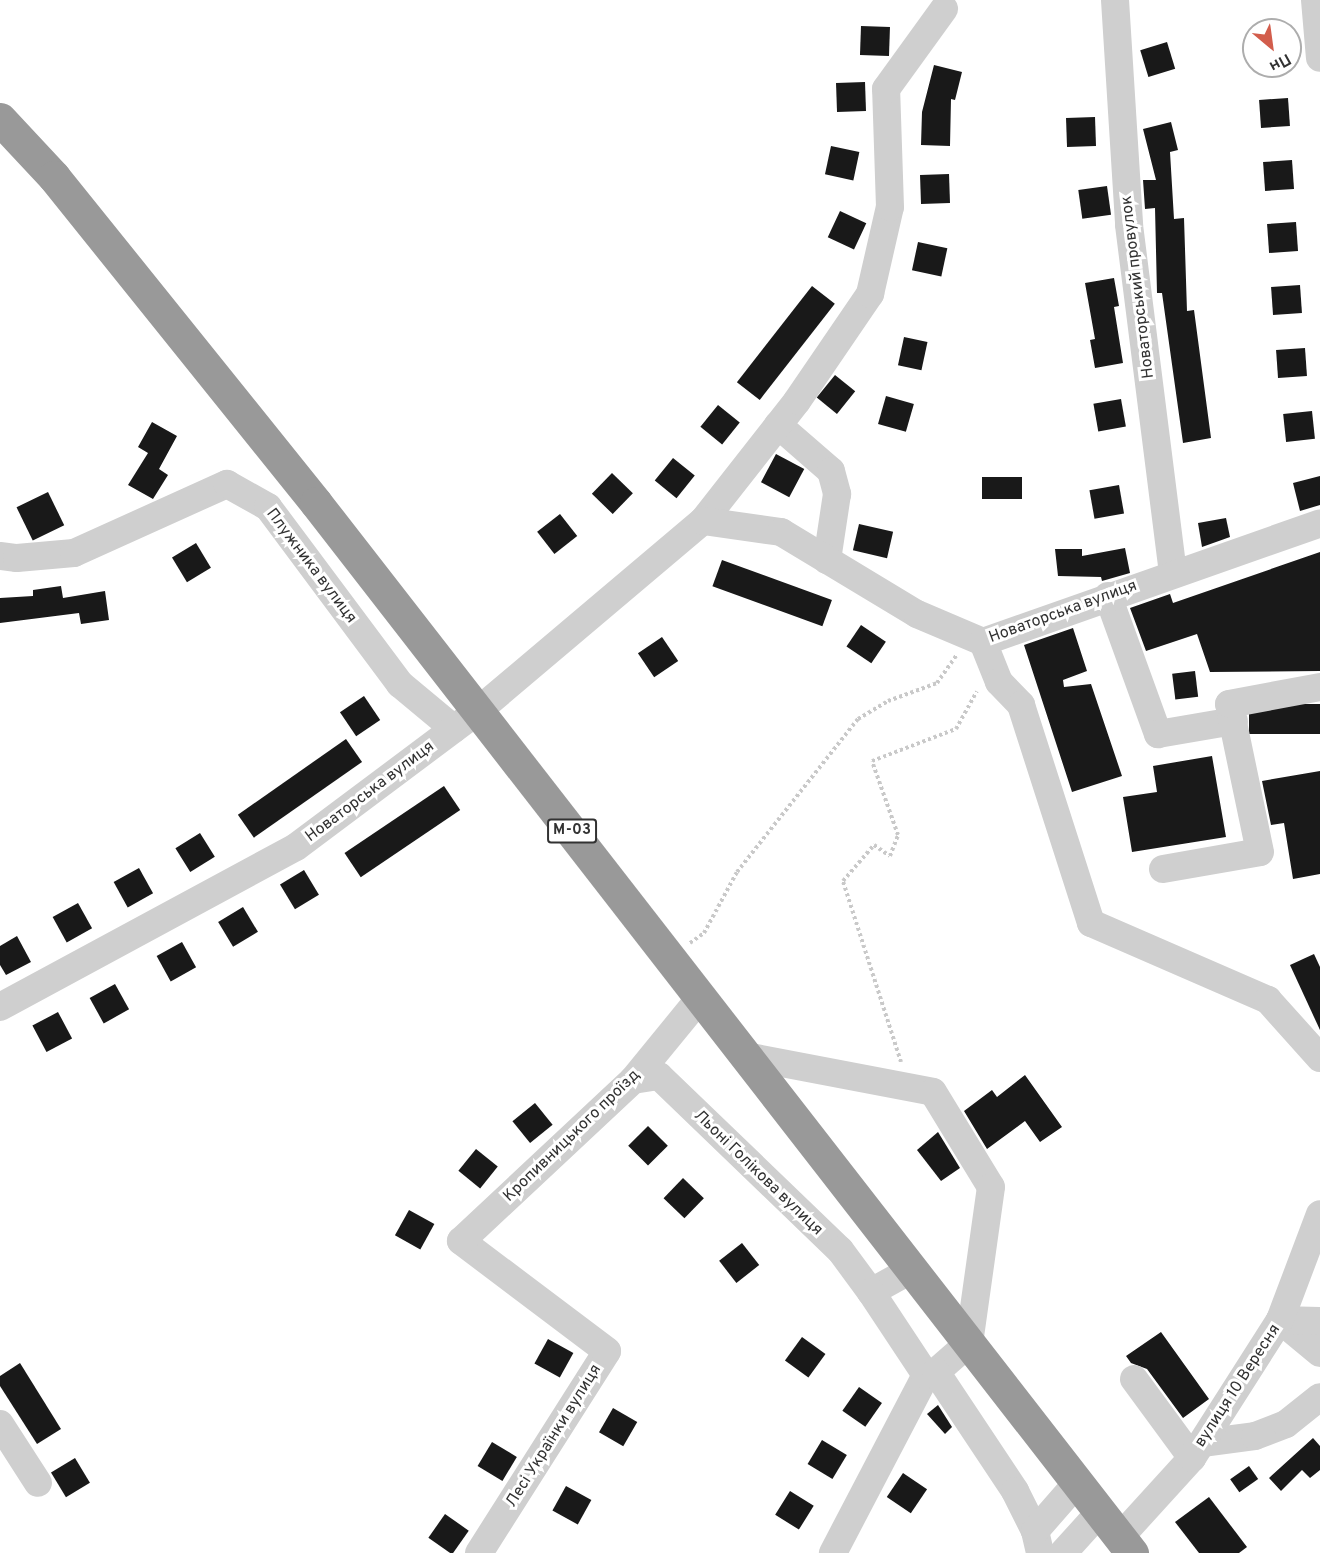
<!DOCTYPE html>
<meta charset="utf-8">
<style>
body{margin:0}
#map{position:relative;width:1320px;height:1553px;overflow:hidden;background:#fff;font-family:Overpass,sans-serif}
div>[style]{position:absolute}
.building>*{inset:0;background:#191919;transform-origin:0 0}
.path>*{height:4px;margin-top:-2px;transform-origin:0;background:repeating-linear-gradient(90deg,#c9c9c9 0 3px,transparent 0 6px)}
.minor>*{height:28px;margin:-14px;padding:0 14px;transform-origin:14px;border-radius:14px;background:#cfcfcf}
.highway>*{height:33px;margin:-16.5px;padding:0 16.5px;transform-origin:16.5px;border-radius:16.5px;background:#999}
span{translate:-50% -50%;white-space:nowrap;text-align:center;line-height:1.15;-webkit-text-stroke:6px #fff;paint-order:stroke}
.shield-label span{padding:2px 4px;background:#fff;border:2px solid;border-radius:4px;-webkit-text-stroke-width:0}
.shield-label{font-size:15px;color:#323232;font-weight:700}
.street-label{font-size:16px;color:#323232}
.north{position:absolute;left:1242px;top:18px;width:60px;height:60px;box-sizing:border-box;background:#fff;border:2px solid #adadad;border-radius:50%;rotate:151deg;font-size:16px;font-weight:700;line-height:24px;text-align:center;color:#323232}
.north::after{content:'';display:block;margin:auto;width:21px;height:27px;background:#d25d4c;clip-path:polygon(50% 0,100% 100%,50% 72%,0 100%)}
</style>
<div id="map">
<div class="building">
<i style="left:861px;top:26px;width:29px;height:29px;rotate:2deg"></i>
<i style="left:1167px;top:42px;width:28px;height:28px;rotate:73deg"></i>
<i style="clip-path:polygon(934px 65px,962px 72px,955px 100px,951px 99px,950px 146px,921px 145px,922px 112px)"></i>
<i style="left:865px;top:82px;width:29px;height:29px;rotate:88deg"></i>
<i style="left:1288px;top:98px;width:28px;height:29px;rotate:86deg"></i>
<i style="left:1095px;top:117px;width:29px;height:29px;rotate:88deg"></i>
<i style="clip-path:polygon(1171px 122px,1178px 150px,1170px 152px,1174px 219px,1184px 218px,1187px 311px,1194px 310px,1211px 438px,1183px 443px,1162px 293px,1157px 293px,1155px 208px,1145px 209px,1143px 180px,1156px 180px,1143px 129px)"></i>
<i style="left:831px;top:146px;width:29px;height:29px;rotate:12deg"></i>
<i style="left:1292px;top:160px;width:29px;height:29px;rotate:86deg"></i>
<i style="left:949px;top:174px;width:29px;height:29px;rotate:88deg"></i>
<i style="left:1107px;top:186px;width:29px;height:29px;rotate:82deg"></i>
<i style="left:840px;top:211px;width:29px;height:29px;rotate:25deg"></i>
<i style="left:1296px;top:222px;width:29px;height:29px;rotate:86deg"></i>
<i style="left:918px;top:242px;width:30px;height:29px;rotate:12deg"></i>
<i style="clip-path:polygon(1114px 278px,1119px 306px,1114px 307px,1123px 363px,1095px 368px,1090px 340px,1095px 339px,1085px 283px)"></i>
<i style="left:1300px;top:285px;width:28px;height:29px;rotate:86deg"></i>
<i style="left:812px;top:286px;width:29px;height:122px;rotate:38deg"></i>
<i style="left:904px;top:337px;width:24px;height:29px;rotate:12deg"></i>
<i style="left:1305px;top:348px;width:28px;height:29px;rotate:86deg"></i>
<i style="left:835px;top:375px;width:26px;height:29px;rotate:39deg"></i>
<i style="left:886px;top:396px;width:29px;height:29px;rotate:16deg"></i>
<i style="left:1121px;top:399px;width:28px;height:28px;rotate:80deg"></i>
<i style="left:718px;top:405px;width:28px;height:28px;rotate:39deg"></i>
<i style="left:1312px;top:411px;width:28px;height:29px;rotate:84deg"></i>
<i style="clip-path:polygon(152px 422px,177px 436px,159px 469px,168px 475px,153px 499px,128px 485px,148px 453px,138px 447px)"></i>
<i style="left:776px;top:454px;width:32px;height:32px;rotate:28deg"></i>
<i style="left:673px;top:458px;width:28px;height:29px;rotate:39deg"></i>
<i style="left:612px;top:473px;width:29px;height:29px;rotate:44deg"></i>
<i style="clip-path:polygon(1320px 476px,1320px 505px,1300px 511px,1293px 483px)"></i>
<i style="left:982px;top:477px;width:40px;height:22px"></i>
<i style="left:1119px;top:485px;width:29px;height:30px;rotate:80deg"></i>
<i style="left:48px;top:492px;width:37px;height:35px;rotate:64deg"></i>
<i style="left:560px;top:514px;width:28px;height:29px;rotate:52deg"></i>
<i style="clip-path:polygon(1226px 518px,1230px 537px,1202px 547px,1198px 523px)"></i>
<i style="left:859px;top:524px;width:35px;height:27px;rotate:13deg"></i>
<i style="left:196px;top:543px;width:29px;height:28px;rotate:59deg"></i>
<i style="clip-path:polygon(1125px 548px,1130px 573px,1102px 581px,1101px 577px,1058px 576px,1055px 549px,1082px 549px,1082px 556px)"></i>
<i style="clip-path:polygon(1320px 552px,1320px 671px,1210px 672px,1197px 634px,1146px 651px,1130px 608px,1170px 594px,1173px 603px)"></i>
<i style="left:722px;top:560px;width:117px;height:28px;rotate:20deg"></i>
<i style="clip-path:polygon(61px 586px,63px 598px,105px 591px,109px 620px,81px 624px,79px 613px,0 623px,0 598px,33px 596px,33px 590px)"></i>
<i style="left:861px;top:625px;width:30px;height:26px;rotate:34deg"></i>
<i style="clip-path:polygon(1073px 628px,1087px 671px,1063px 680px,1064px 687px,1091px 684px,1122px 776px,1072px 792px,1024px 645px)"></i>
<i style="left:662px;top:637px;width:29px;height:29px;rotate:56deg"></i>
<i style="left:1195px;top:671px;width:26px;height:23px;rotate:83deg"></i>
<i style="left:364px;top:696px;width:29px;height:29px;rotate:56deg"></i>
<i style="left:1320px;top:704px;width:30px;height:71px;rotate:90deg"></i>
<i style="left:346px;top:739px;width:28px;height:132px;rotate:55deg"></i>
<i style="clip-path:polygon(1212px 756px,1226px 837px,1132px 852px,1123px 797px,1157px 792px,1153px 766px)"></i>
<i style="clip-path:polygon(1320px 771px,1320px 874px,1293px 879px,1284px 823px,1271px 825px,1262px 781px)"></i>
<i style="left:444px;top:786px;width:29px;height:120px;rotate:56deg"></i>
<i style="left:200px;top:833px;width:28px;height:29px;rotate:58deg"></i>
<i style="left:139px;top:868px;width:29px;height:29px;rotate:61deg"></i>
<i style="left:304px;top:870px;width:29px;height:28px;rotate:59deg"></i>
<i style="left:78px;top:903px;width:29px;height:29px;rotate:61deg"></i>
<i style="left:243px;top:907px;width:29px;height:29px;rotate:59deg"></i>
<i style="clip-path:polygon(17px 936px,31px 962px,6px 975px,0 965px,0 946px)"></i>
<i style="left:182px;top:942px;width:29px;height:29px;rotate:61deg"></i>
<i style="clip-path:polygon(1314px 954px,1320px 967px,1320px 1030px,1290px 965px)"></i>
<i style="left:115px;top:984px;width:29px;height:29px;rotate:61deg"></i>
<i style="left:58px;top:1012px;width:30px;height:29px;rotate:62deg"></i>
<i style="clip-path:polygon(1025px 1075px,1062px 1127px,1040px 1142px,1025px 1121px,987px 1149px,964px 1111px,992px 1090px,997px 1097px)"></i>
<i style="left:535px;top:1103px;width:28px;height:29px;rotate:51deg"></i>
<i style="left:648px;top:1126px;width:28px;height:28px;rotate:45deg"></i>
<i style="clip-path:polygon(938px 1132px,960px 1168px,941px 1181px,917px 1150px)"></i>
<i style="left:476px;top:1149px;width:28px;height:28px;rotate:39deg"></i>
<i style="left:683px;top:1178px;width:29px;height:28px;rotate:44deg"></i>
<i style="left:409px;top:1210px;width:29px;height:29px;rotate:29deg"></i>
<i style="left:742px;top:1243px;width:28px;height:29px;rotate:52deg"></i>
<i style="clip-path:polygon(1161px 1332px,1209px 1399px,1183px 1418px,1147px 1369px,1131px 1363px,1126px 1356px)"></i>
<i style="left:802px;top:1337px;width:29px;height:29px;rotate:36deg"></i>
<i style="left:548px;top:1339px;width:29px;height:28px;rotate:29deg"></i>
<i style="clip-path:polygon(20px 1363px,61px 1429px,37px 1444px,0 1386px,0 1376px)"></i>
<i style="left:859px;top:1387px;width:28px;height:29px;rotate:35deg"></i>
<i style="clip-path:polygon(938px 1405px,952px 1427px,945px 1434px,927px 1414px)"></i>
<i style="left:613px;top:1408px;width:28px;height:28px;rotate:30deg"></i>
<i style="clip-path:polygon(1313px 1438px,1320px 1446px,1320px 1470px,1310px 1478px,1302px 1470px,1281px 1491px,1269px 1478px)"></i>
<i style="left:822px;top:1440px;width:29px;height:28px;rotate:31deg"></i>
<i style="left:492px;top:1442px;width:29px;height:28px;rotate:31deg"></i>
<i style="left:75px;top:1458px;width:29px;height:28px;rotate:59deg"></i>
<i style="left:1249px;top:1466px;width:16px;height:23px;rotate:55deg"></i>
<i style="left:903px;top:1473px;width:29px;height:29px;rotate:34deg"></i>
<i style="left:566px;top:1486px;width:29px;height:28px;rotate:29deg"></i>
<i style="left:790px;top:1491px;width:28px;height:28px;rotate:32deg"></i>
<i style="clip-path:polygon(1209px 1497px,1247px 1547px,1239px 1553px,1199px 1553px,1175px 1522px)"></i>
<i style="left:445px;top:1514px;width:29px;height:29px;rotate:35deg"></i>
</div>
<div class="path">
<i style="left:690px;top:943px;width:17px;rotate:-36deg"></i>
<i style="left:704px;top:933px;width:69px;rotate:-61.6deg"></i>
<i style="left:737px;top:872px;width:195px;rotate:-51.7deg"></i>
<i style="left:858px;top:719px;width:35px;rotate:-31deg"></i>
<i style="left:888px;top:701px;width:52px;rotate:-20.2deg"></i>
<i style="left:937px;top:683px;width:35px;rotate:-55deg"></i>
<i style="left:901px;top:1062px;width:190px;rotate:-107.8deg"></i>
<i style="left:843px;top:881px;width:48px;rotate:-49.3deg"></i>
<i style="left:874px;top:845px;width:19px;rotate:35deg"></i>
<i style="left:890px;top:856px;width:22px;rotate:-69deg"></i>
<i style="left:898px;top:835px;width:78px;rotate:-109.4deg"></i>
<i style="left:872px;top:761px;width:90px;rotate:-20.9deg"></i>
<i style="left:956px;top:729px;width:43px;rotate:-61.1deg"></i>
</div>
<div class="minor">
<i style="left:1115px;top:0;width:225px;rotate:86.4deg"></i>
<i style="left:1129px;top:225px;width:350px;rotate:82.8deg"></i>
<i style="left:1315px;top:0;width:58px;rotate:85.1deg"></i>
<i style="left:778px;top:425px;width:70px;rotate:41deg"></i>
<i style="left:831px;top:471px;width:24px;rotate:75deg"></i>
<i style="left:837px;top:494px;width:67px;rotate:98.6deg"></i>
<i style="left:703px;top:521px;width:152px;rotate:-51.9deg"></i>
<i style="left:797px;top:401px;width:130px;rotate:-55.7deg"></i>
<i style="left:870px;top:294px;width:89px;rotate:-77.1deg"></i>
<i style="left:890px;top:207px;width:118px;rotate:-91.9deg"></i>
<i style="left:886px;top:89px;width:99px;rotate:-54.1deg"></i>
<i style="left:0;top:556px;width:17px;rotate:7deg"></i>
<i style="left:17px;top:558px;width:57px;rotate:-5deg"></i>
<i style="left:74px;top:553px;width:168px;rotate:-24.3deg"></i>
<i style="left:227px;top:484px;width:47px;rotate:29.3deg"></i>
<i style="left:268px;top:507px;width:221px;rotate:53.3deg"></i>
<i style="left:400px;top:684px;width:70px;rotate:39.8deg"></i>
<i style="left:1108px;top:596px;width:147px;rotate:70.1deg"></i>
<i style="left:1158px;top:734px;width:77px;rotate:-9.7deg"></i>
<i style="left:983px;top:642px;width:43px;rotate:68.2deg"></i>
<i style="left:999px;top:682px;width:32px;rotate:46deg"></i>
<i style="left:1021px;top:705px;width:229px;rotate:72.2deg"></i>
<i style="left:1091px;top:923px;width:193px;rotate:23.5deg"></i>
<i style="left:1268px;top:1000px;width:78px;rotate:48.1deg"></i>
<i style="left:1163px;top:869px;width:98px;rotate:-9.9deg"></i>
<i style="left:1260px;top:852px;width:151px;rotate:-101.8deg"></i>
<i style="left:1229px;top:704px;width:93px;rotate:-10.6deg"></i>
<i style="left:0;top:1007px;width:336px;rotate:-28.4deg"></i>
<i style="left:296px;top:847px;width:229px;rotate:-36.8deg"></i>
<i style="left:479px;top:710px;width:293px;rotate:-40.2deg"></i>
<i style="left:703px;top:521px;width:79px;rotate:8deg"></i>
<i style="left:781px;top:532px;width:159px;rotate:31.1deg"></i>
<i style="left:917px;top:614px;width:72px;rotate:23deg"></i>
<i style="left:983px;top:642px;width:357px;rotate:-19.4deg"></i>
<i style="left:745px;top:1056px;width:191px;rotate:10.8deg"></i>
<i style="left:933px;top:1092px;width:111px;rotate:58.6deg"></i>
<i style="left:991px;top:1187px;width:158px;rotate:98deg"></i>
<i style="left:969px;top:1343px;width:44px;rotate:138.7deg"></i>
<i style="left:936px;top:1372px;width:10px;rotate:163deg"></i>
<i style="left:926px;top:1375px;width:201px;rotate:117.6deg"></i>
<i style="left:633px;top:1080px;width:26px;rotate:-9deg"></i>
<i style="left:659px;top:1076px;width:251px;rotate:43.9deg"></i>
<i style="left:840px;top:1250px;width:52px;rotate:53.6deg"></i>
<i style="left:871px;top:1292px;width:46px;rotate:-28.8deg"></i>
<i style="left:871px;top:1292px;width:100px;rotate:56.5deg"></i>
<i style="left:1280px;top:1320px;width:52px;rotate:39.5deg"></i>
<i style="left:1280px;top:1320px;width:40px;rotate:1.4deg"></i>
<i style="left:936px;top:1372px;width:143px;rotate:56.4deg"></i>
<i style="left:1015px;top:1491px;width:45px;rotate:63.4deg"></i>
<i style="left:1035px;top:1531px;width:23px;rotate:77deg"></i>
<i style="left:1134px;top:1379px;width:98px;rotate:53.7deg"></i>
<i style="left:0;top:1424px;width:70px;rotate:57.2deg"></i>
<i style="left:1202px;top:1443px;width:53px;rotate:-7.5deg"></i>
<i style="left:1255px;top:1436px;width:33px;rotate:-21deg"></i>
<i style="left:1286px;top:1424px;width:43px;rotate:-38.5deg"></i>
<i style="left:1035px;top:1531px;width:64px;rotate:-48.8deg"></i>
<i style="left:1120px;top:1537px;width:107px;rotate:-47.7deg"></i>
<i style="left:1192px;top:1458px;width:164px;rotate:-57.5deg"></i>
<i style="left:1280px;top:1320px;width:113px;rotate:-69.3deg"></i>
<i style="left:479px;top:1553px;width:239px;rotate:-57.6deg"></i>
<i style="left:607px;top:1351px;width:183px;rotate:-143deg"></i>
<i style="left:461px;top:1241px;width:236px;rotate:-43.1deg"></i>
<i style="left:633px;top:1080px;width:106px;rotate:-50.7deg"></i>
<i style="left:1063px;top:1553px;width:55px;rotate:-47.9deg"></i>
</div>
<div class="highway">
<i style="left:0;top:119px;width:79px;rotate:47deg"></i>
<i style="left:54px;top:177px;width:418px;rotate:51.2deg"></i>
<i style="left:316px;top:503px;width:1330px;rotate:52.15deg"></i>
</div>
<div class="shield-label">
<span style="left:572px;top:831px">М-03</span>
</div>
<div class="street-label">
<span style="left:1138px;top:287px;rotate:-97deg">Новаторський провулок</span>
<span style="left:311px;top:566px;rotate:53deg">Плужника вулиця</span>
<span style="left:1063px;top:612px;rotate:-20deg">Новаторська вулиця</span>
<span style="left:370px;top:792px;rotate:-37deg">Новаторська вулиця</span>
<span style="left:572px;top:1136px;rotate:-44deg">Кропивницького проїзд</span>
<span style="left:758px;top:1173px;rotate:44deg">Льоні Голікова вулиця</span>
<span style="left:1238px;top:1386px;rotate:-57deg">вулиця 10 Вересня</span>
<span style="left:554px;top:1436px;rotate:-58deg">Лесі Українки вулиця</span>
</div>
<div class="north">Пн</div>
</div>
